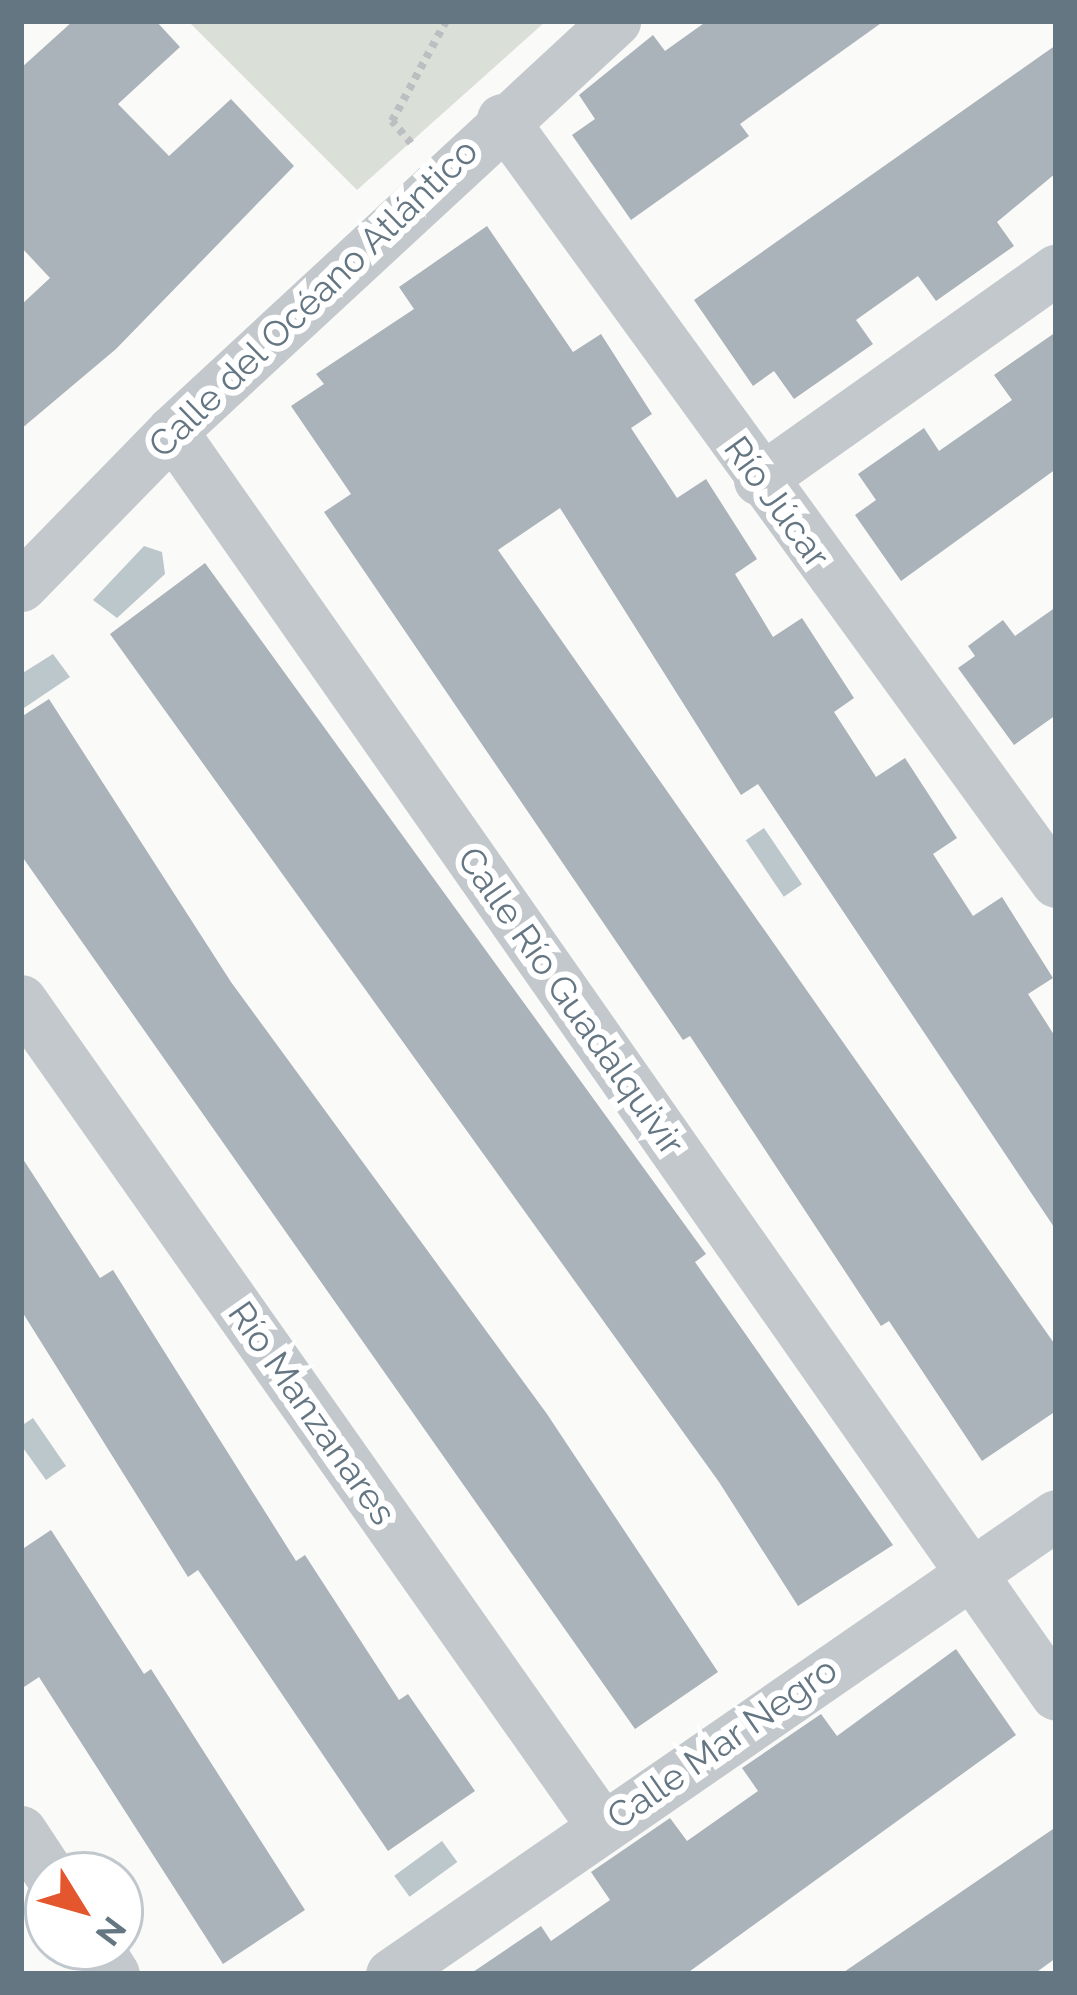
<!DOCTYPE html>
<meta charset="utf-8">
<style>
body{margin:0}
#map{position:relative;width:1077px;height:1995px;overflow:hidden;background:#fafaf8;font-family:Raleway,sans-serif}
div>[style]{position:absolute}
.green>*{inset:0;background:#dadfd7}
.water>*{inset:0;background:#bbc7cb;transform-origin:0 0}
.building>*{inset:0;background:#aab3b9}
.path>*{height:8px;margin-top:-4px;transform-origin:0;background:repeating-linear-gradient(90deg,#bbbfc2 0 6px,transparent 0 12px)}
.street>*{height:51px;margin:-25.5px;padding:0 25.5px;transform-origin:25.5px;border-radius:25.5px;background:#c3c8cc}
span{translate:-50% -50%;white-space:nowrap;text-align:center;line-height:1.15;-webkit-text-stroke:12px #fff;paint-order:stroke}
.street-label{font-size:36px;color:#657683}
.frame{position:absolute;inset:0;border:24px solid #657683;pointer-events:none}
.north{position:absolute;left:24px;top:1851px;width:120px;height:120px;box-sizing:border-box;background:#fff;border:3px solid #c1c8cd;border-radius:50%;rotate:127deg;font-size:33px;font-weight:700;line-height:48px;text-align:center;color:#657683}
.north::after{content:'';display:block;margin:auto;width:42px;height:54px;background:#e4572e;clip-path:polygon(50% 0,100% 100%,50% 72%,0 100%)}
</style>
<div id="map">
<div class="green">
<i style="clip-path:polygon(188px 21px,546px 21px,357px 190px)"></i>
</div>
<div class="water">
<i style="clip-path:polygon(144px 546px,162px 552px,165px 574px,117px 618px,93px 600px)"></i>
<i style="clip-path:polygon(53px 654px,70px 677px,21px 710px,21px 674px)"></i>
<i style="left:764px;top:828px;width:68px;height:22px;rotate:56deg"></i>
<i style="clip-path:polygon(33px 1418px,66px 1466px,46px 1480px,21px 1445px,21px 1426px)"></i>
<i style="left:442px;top:1841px;width:26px;height:59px;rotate:54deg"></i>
</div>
<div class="building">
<i style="clip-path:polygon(73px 21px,156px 21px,180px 47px,118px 104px,169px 156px,231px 99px,294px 166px,116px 349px,21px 429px,21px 305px,50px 278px,21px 247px,21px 68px)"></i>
<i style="clip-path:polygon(707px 21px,884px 21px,740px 124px,749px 136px,631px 220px,572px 135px,595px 119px,579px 95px,653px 35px,665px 51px)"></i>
<i style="clip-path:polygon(1056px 45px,1056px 173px,997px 222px,1014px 246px,936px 301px,918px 276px,856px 320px,873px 344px,794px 399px,774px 371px,753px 386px,694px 300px)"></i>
<i style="clip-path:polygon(487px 226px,573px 352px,601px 334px,652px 414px,631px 428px,677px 498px,706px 479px,757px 559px,735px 574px,773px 637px,802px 618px,854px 698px,834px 712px,876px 777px,905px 758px,957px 838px,933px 854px,973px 916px,1002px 897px,1053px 978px,1028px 994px,1056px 1038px,1056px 1230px,758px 784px,741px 795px,560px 508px,498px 550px,1056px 1346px,1056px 1411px,982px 1461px,889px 1321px,881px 1326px,690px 1036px,683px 1040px,324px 512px,351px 494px,291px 406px,324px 384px,316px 374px,414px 309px,399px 287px)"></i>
<i style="clip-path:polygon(1056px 332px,1056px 469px,901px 581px,855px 515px,876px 500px,858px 474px,924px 428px,939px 451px,1012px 400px,994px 375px)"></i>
<i style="clip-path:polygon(205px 563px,706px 1254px,695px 1262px,893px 1545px,798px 1606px,719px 1482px,110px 634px)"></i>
<i style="clip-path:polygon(1056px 607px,1056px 715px,1014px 745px,958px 668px,975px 656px,968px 646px,1003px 620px,1015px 636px)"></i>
<i style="clip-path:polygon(49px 699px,231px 982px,547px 1414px,718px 1672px,635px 1729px,21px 855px,21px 717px)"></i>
<i style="clip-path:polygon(21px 1156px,100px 1278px,113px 1270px,296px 1561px,305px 1555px,399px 1700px,408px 1694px,475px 1791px,388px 1851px,198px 1570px,188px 1577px,21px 1310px)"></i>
<i style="clip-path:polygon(51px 1530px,144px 1674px,151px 1669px,305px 1910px,223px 1964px,39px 1677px,21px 1689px,21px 1550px)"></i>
<i style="clip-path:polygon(956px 1649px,1016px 1735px,686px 1974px,470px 1974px,541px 1926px,551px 1941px,610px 1900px,591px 1872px,670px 1818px,687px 1841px,758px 1791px,742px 1768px,821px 1714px,837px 1736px)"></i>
<i style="clip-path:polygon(1056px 1827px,1056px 1958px,1034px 1974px,841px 1974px)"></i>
</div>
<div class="path">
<i style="left:411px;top:143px;width:29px;rotate:-131deg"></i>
<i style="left:392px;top:121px;width:114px;rotate:-61.6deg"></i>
</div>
<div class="street">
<i style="left:502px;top:119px;width:943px;rotate:54.02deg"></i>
<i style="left:172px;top:431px;width:1542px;rotate:55.03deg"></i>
<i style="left:759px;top:480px;width:364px;rotate:-35.3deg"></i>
<i style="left:21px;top:586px;width:216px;rotate:-45.7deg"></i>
<i style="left:172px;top:431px;width:604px;rotate:-42.78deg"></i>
<i style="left:21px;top:1000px;width:1010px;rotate:54.88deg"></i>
<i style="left:21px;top:1831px;width:53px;rotate:56.6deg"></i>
<i style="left:97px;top:1947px;width:32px;rotate:58deg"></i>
<i style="left:391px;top:1974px;width:808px;rotate:-34.61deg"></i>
</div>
<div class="street-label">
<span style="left:313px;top:298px;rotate:-44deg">Calle del Océano Atlántico</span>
<span style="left:777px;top:502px;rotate:54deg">Río Júcar</span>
<span style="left:571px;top:1001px;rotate:55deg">Calle Río Guadalquivir</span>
<span style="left:312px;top:1413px;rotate:55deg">Río Manzanares</span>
<span style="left:722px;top:1743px;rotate:-35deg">Calle Mar Negro</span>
</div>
<div class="frame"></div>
<div class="north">N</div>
</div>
